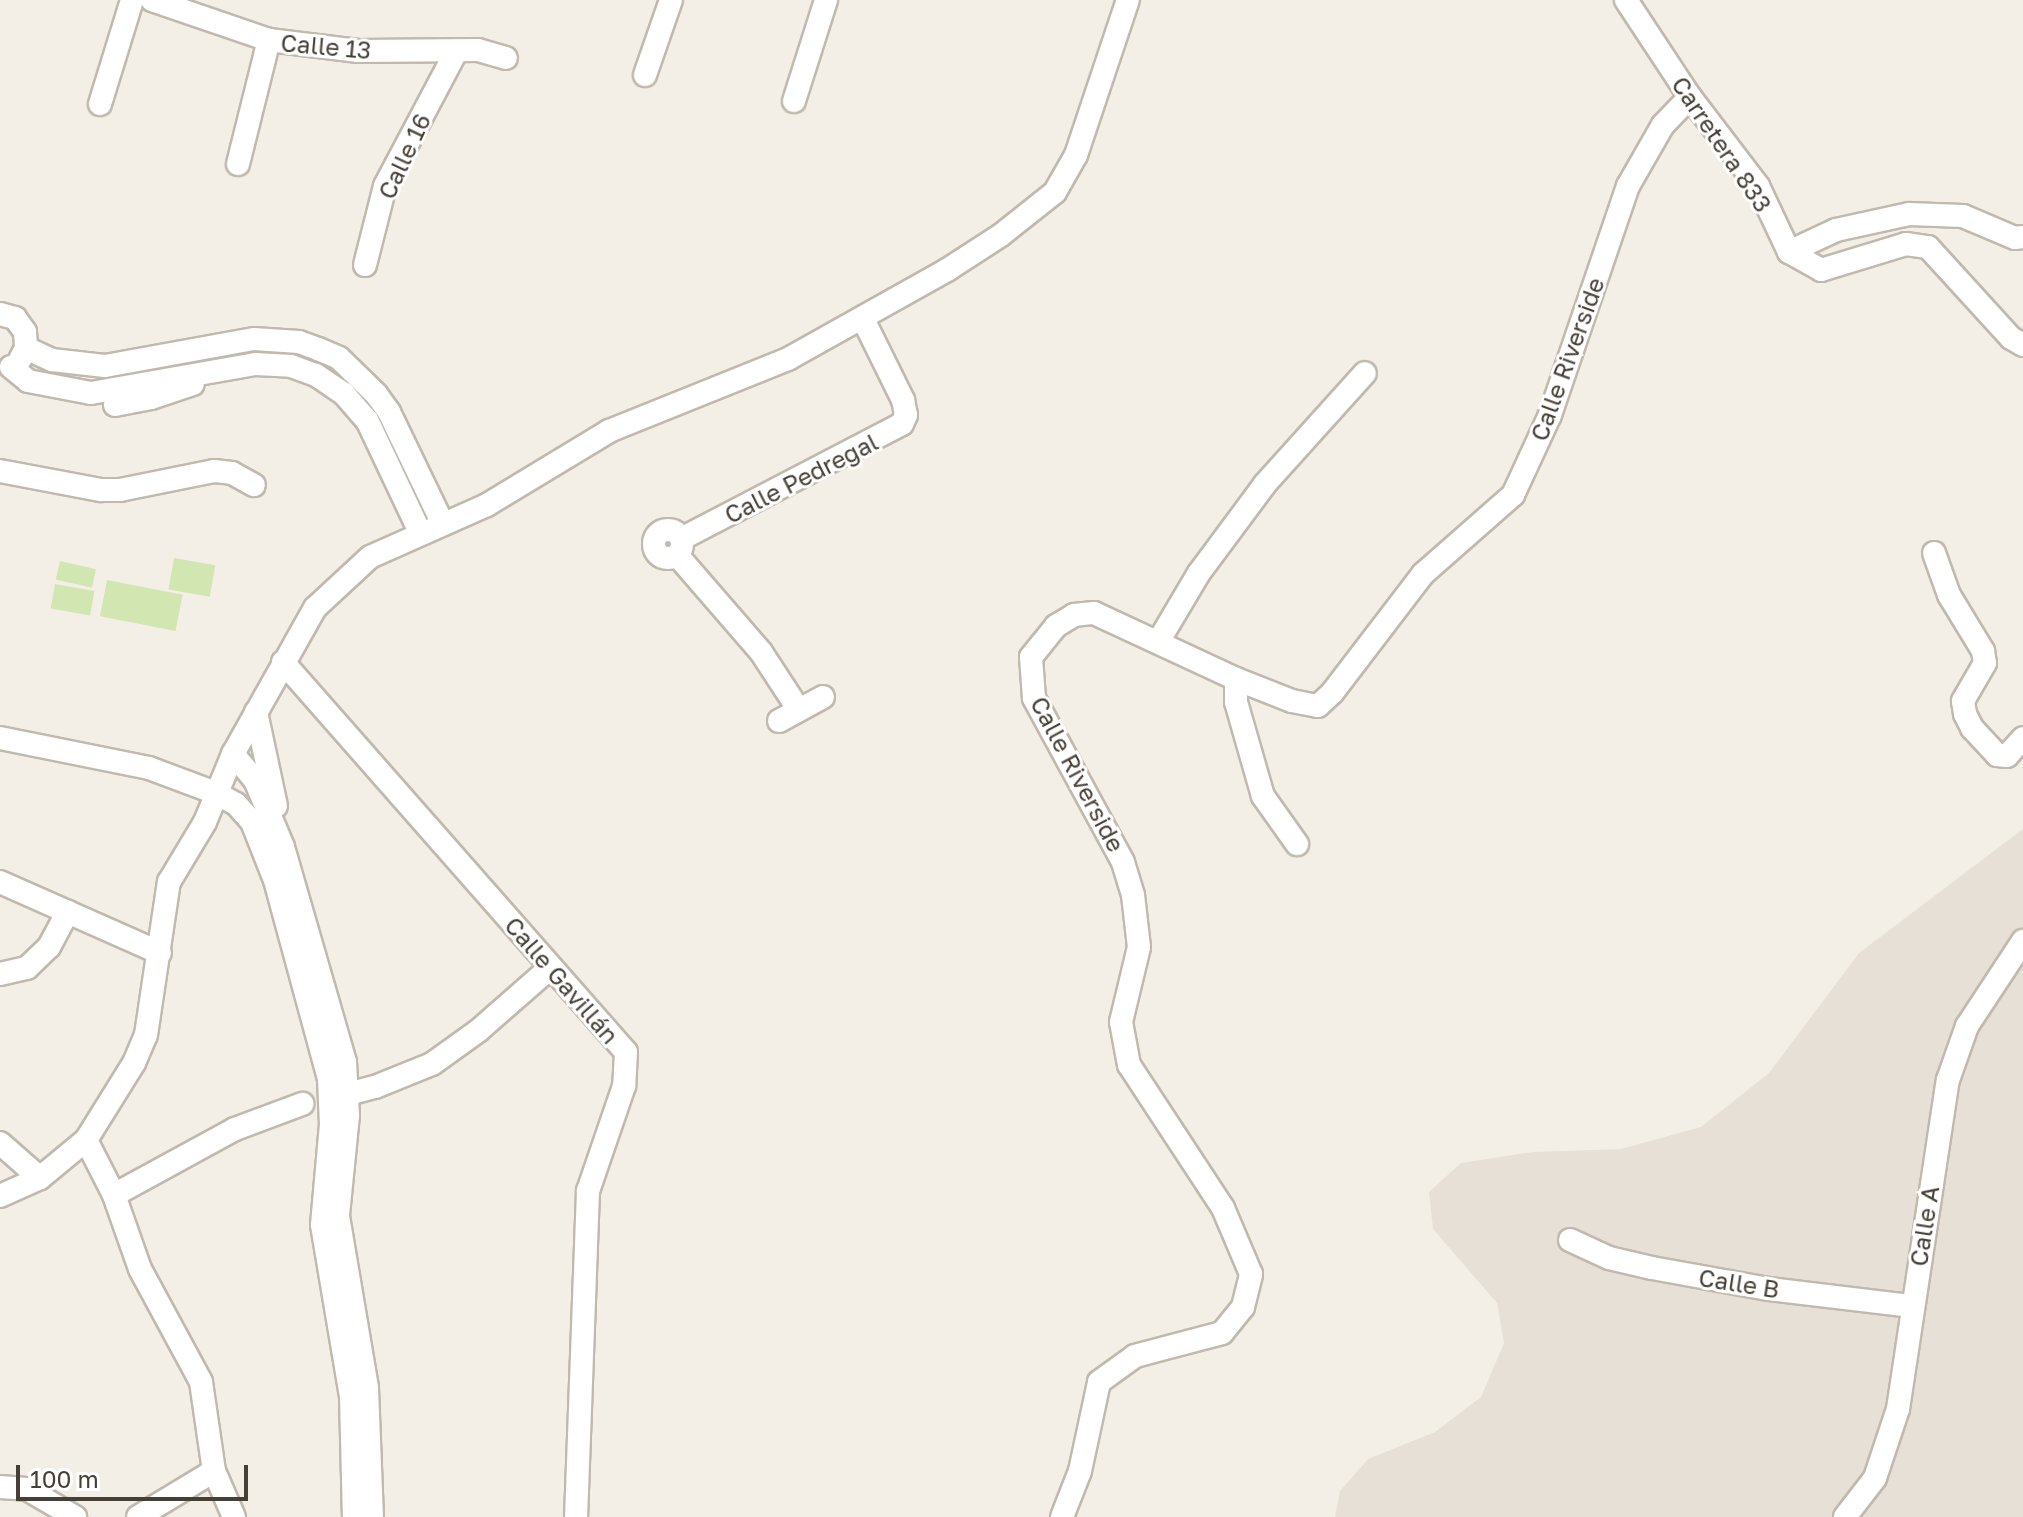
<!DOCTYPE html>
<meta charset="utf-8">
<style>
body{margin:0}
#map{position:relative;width:2023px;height:1517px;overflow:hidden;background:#f3efe7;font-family:"Golos Text",sans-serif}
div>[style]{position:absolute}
.residential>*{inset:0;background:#e7e0d6}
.green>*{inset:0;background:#d2e6b1;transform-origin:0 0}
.roads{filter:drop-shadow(2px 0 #c1b9ad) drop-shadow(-2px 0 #c1b9ad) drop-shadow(0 2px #c1b9ad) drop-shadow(0 -2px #c1b9ad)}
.minor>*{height:22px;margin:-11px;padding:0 11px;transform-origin:11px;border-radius:11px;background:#fff}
.minor>.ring{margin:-11px;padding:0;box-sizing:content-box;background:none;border:22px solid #fff;border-radius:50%}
span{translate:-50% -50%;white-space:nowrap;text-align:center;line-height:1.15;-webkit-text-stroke:6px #fff;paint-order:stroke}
.street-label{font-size:24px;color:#463f36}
.scale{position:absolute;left:16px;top:1465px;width:232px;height:36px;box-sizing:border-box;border:4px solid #463f36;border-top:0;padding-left:10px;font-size:24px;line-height:28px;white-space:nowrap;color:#463f36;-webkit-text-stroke:6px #fff;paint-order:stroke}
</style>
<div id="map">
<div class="residential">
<i style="clip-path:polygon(2023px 829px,2023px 1517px,1335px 1517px,1340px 1491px,1368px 1459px,1435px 1432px,1481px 1397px,1504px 1343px,1497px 1303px,1433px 1229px,1429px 1192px,1461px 1163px,1533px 1152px,1621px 1149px,1701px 1127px,1769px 1073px,1859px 953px)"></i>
</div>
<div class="green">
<i style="left:174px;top:558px;width:42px;height:32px;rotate:10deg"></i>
<i style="left:60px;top:561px;width:37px;height:19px;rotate:13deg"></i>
<i style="left:107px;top:580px;width:77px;height:37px;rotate:11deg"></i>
<i style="left:55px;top:584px;width:40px;height:25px;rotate:10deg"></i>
</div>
<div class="roads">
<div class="minor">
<i style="left:152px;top:0;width:124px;rotate:18.9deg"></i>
<i style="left:269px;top:40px;width:90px;rotate:7deg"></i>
<i style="left:358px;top:51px;width:120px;rotate:-0.5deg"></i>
<i style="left:478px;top:50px;width:29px;rotate:16deg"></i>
<i style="left:1626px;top:0;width:116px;rotate:56.6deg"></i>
<i style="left:1690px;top:97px;width:112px;rotate:52.6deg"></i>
<i style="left:1758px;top:186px;width:73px;rotate:64.8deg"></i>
<i style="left:1789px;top:252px;width:37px;rotate:29deg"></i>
<i style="left:1821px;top:270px;width:89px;rotate:-17deg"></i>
<i style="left:1906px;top:244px;width:22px;rotate:8deg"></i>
<i style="left:1928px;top:247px;width:123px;rotate:47.6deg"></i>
<i style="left:2011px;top:338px;width:14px;rotate:30deg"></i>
<i style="left:645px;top:75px;width:79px;rotate:-70.9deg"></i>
<i style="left:794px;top:101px;width:106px;rotate:-72.4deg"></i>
<i style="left:100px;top:104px;width:109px;rotate:-72.9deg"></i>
<i style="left:238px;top:164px;width:128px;rotate:-76deg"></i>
<i style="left:1789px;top:252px;width:52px;rotate:-25.1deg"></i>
<i style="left:1836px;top:230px;width:75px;rotate:-12.4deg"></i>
<i style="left:1909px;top:214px;width:54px;rotate:2.1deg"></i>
<i style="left:1963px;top:216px;width:56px;rotate:22.9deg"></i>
<i style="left:2015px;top:238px;width:8px;rotate:-7deg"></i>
<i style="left:365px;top:265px;width:81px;rotate:-75.8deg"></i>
<i style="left:385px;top:186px;width:152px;rotate:-62.1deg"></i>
<i style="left:0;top:314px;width:16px;rotate:15deg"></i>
<i style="left:15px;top:318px;width:17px;rotate:54deg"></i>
<i style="left:25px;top:332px;width:16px;rotate:86deg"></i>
<i style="left:26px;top:348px;width:13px;rotate:117deg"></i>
<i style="left:26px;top:348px;width:29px;rotate:25deg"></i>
<i style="left:52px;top:360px;width:53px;rotate:6.5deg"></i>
<i style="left:105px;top:366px;width:151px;rotate:-10.3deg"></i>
<i style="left:254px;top:339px;width:45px;rotate:3.8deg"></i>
<i style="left:299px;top:342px;width:20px;rotate:20deg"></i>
<i style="left:318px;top:349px;width:23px;rotate:23deg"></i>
<i style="left:339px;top:358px;width:52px;rotate:44.2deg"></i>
<i style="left:376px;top:394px;width:22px;rotate:54deg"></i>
<i style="left:389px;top:412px;width:124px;rotate:64.3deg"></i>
<i style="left:11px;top:367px;width:22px;rotate:39deg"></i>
<i style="left:28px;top:381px;width:64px;rotate:10.8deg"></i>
<i style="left:91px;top:393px;width:167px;rotate:-10deg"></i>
<i style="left:255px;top:364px;width:36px;rotate:3deg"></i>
<i style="left:291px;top:366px;width:27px;rotate:20deg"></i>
<i style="left:316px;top:375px;width:34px;rotate:34deg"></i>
<i style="left:344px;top:394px;width:35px;rotate:49deg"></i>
<i style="left:367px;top:420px;width:126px;rotate:64.7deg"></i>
<i style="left:115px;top:405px;width:37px;rotate:-11deg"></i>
<i style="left:151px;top:398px;width:44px;rotate:-18.4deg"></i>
<i style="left:0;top:471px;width:103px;rotate:10.7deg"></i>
<i style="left:101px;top:490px;width:19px"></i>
<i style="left:120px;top:490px;width:96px;rotate:-11.4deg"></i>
<i style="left:214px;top:471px;width:18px;rotate:6deg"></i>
<i style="left:232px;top:473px;width:25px;rotate:29deg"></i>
<i class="ring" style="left:654px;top:530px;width:6px;height:6px"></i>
<i style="left:681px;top:539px;width:249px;rotate:-27.5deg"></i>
<i style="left:902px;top:424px;width:10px;rotate:-66deg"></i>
<i style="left:906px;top:415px;width:15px;rotate:-101deg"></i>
<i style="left:903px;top:400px;width:90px;rotate:-116.3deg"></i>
<i style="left:1934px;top:553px;width:45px;rotate:70.3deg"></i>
<i style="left:1949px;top:595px;width:66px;rotate:58.7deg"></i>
<i style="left:1983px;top:651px;width:12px;rotate:81deg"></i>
<i style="left:1985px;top:663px;width:44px;rotate:120.1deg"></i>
<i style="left:1963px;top:701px;width:13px;rotate:81deg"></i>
<i style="left:1965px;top:714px;width:16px;rotate:63deg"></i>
<i style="left:1972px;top:728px;width:37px;rotate:47deg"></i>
<i style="left:1997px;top:755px;width:10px;rotate:6deg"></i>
<i style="left:2007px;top:756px;width:24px;rotate:-48deg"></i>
<i style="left:677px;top:555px;width:128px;rotate:49.1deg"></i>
<i style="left:761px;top:652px;width:69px;rotate:56.8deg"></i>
<i style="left:1158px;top:642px;width:80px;rotate:-59.3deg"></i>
<i style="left:1199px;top:573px;width:111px;rotate:-53.4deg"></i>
<i style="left:1265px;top:484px;width:149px;rotate:-48deg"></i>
<i style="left:283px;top:662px;width:519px;rotate:48.67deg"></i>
<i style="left:626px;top:1052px;width:34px;rotate:93deg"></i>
<i style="left:624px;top:1086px;width:111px;rotate:108.9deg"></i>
<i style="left:588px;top:1191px;width:326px;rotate:92.1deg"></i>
<i style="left:1236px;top:679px;width:23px;rotate:90deg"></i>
<i style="left:1236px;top:702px;width:98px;rotate:74deg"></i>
<i style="left:1263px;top:796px;width:59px;rotate:54.7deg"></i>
<i style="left:256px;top:712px;width:96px;rotate:78deg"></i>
<i style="left:779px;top:721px;width:50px;rotate:-28.6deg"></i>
<i style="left:0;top:738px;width:152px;rotate:11.4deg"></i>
<i style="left:149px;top:768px;width:72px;rotate:20.5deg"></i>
<i style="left:216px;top:793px;width:23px;rotate:29deg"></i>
<i style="left:236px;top:804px;width:24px;rotate:48deg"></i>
<i style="left:252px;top:822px;width:62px;rotate:68.4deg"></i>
<i style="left:275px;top:880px;width:206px;rotate:74.8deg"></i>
<i style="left:329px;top:1079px;width:45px;rotate:87.5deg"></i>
<i style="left:331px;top:1124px;width:101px;rotate:95.1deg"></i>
<i style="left:322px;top:1225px;width:174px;rotate:80.4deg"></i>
<i style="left:351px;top:1397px;width:120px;rotate:88.6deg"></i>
<i style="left:233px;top:754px;width:34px;rotate:50deg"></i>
<i style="left:255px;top:780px;width:73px;rotate:67.3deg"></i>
<i style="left:283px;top:847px;width:224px;rotate:73.9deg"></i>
<i style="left:345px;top:1062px;width:53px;rotate:86.8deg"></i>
<i style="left:348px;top:1115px;width:101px;rotate:95.7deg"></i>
<i style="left:338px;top:1216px;width:174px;rotate:80.4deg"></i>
<i style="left:367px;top:1388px;width:129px;rotate:87.8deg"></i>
<i style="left:0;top:882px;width:175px;rotate:23.9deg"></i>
<i style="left:0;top:974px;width:28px;rotate:-13deg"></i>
<i style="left:27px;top:968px;width:30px;rotate:-44deg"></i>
<i style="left:49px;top:947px;width:40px;rotate:-62deg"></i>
<i style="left:337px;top:1097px;width:39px;rotate:-15deg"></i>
<i style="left:375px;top:1087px;width:61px;rotate:-22deg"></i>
<i style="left:432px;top:1064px;width:57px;rotate:-35.7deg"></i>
<i style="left:478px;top:1031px;width:97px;rotate:-41.2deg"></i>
<i style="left:86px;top:1140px;width:62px;rotate:63deg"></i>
<i style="left:114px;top:1195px;width:78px;rotate:70.6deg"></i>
<i style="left:140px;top:1269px;width:128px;rotate:61.6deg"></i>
<i style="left:201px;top:1382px;width:90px;rotate:81.7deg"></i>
<i style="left:214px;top:1471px;width:50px;rotate:66.5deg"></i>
<i style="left:0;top:1143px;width:53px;rotate:41.2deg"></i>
<i style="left:114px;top:1195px;width:138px;rotate:-28.6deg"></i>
<i style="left:235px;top:1129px;width:72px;rotate:-20.5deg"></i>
<i style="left:0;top:1196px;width:44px;rotate:-24.2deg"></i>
<i style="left:40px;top:1178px;width:60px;rotate:-39.6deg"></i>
<i style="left:86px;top:1140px;width:91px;rotate:-58.1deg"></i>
<i style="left:134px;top:1063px;width:30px;rotate:-67deg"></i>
<i style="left:146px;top:1035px;width:155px;rotate:-81.5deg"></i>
<i style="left:169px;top:882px;width:70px;rotate:-59deg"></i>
<i style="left:205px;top:822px;width:74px;rotate:-67.6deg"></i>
<i style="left:233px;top:754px;width:167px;rotate:-60.7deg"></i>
<i style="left:315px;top:608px;width:75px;rotate:-42.8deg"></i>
<i style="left:370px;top:557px;width:128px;rotate:-24deg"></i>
<i style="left:487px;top:505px;width:143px;rotate:-31.2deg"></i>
<i style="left:609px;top:431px;width:193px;rotate:-21.9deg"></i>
<i style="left:788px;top:359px;width:182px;rotate:-29.2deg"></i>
<i style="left:947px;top:270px;width:64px;rotate:-32.9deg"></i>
<i style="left:1001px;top:235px;width:69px;rotate:-38.5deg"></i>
<i style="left:1055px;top:192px;width:43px;rotate:-60.4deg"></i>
<i style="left:1076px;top:155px;width:163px;rotate:-71.5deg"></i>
<i style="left:1570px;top:1240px;width:43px;rotate:24.8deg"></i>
<i style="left:1609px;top:1258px;width:44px;rotate:13.1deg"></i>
<i style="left:1652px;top:1268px;width:119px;rotate:10.2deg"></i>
<i style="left:1769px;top:1289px;width:144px;rotate:6.8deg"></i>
<i style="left:0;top:1487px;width:27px;rotate:4deg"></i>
<i style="left:27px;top:1489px;width:56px;rotate:30.3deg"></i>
<i style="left:138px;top:1517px;width:89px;rotate:-31.2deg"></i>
<i style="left:1062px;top:1517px;width:49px;rotate:-68.6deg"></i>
<i style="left:1080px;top:1471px;width:91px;rotate:-77.9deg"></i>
<i style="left:1099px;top:1382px;width:44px;rotate:-35.8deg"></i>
<i style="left:1135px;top:1356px;width:90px;rotate:-14.8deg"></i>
<i style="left:1222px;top:1333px;width:33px;rotate:-51deg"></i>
<i style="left:1243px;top:1307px;width:34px;rotate:-76deg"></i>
<i style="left:1251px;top:1274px;width:72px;rotate:-113deg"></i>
<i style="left:1223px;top:1208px;width:171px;rotate:-123.3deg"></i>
<i style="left:1129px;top:1065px;width:44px;rotate:-100.5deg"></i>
<i style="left:1121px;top:1022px;width:77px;rotate:-76.5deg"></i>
<i style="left:1139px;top:947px;width:52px;rotate:-96.6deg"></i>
<i style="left:1133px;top:895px;width:34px;rotate:-107deg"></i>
<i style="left:1123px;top:862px;width:187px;rotate:-118.5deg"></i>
<i style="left:1034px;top:698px;width:41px;rotate:-94.2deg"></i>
<i style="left:1031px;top:657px;width:40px;rotate:-51deg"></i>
<i style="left:1056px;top:626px;width:21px;rotate:-31deg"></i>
<i style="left:1074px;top:615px;width:20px;rotate:-6deg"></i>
<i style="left:1094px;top:613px;width:157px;rotate:24.9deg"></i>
<i style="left:1236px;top:679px;width:60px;rotate:21.4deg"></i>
<i style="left:1292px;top:701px;width:26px;rotate:11deg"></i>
<i style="left:1318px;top:706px;width:19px;rotate:-43deg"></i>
<i style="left:1332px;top:693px;width:150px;rotate:-52.6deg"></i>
<i style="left:1423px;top:574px;width:120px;rotate:-41.3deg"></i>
<i style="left:1513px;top:495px;width:88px;rotate:-65.2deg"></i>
<i style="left:1550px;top:415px;width:242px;rotate:-71.2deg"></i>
<i style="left:1628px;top:186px;width:70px;rotate:-60.2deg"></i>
<i style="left:1663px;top:125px;width:39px;rotate:-46deg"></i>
<i style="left:1845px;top:1517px;width:49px;rotate:-52.4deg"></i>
<i style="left:1875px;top:1478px;width:73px;rotate:-71.6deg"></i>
<i style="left:1898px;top:1409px;width:333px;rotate:-81.4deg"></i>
<i style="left:1948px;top:1080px;width:57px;rotate:-70.6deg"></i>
<i style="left:1967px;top:1026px;width:102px;rotate:-56.6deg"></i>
</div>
</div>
<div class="street-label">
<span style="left:326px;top:46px;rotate:5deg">Calle 13</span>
<span style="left:1722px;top:144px;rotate:56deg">Carretera 833</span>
<span style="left:404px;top:156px;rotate:-65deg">Calle 16</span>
<span style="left:1567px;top:359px;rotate:-70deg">Calle Riverside</span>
<span style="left:801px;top:478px;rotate:-27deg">Calle Pedregal</span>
<span style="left:1078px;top:774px;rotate:62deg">Calle Riverside</span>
<span style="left:562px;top:980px;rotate:49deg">Calle Gavillán</span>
<span style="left:1924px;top:1226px;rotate:-81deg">Calle A</span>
<span style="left:1739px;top:1283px;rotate:9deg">Calle B</span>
</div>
<div class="scale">100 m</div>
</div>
